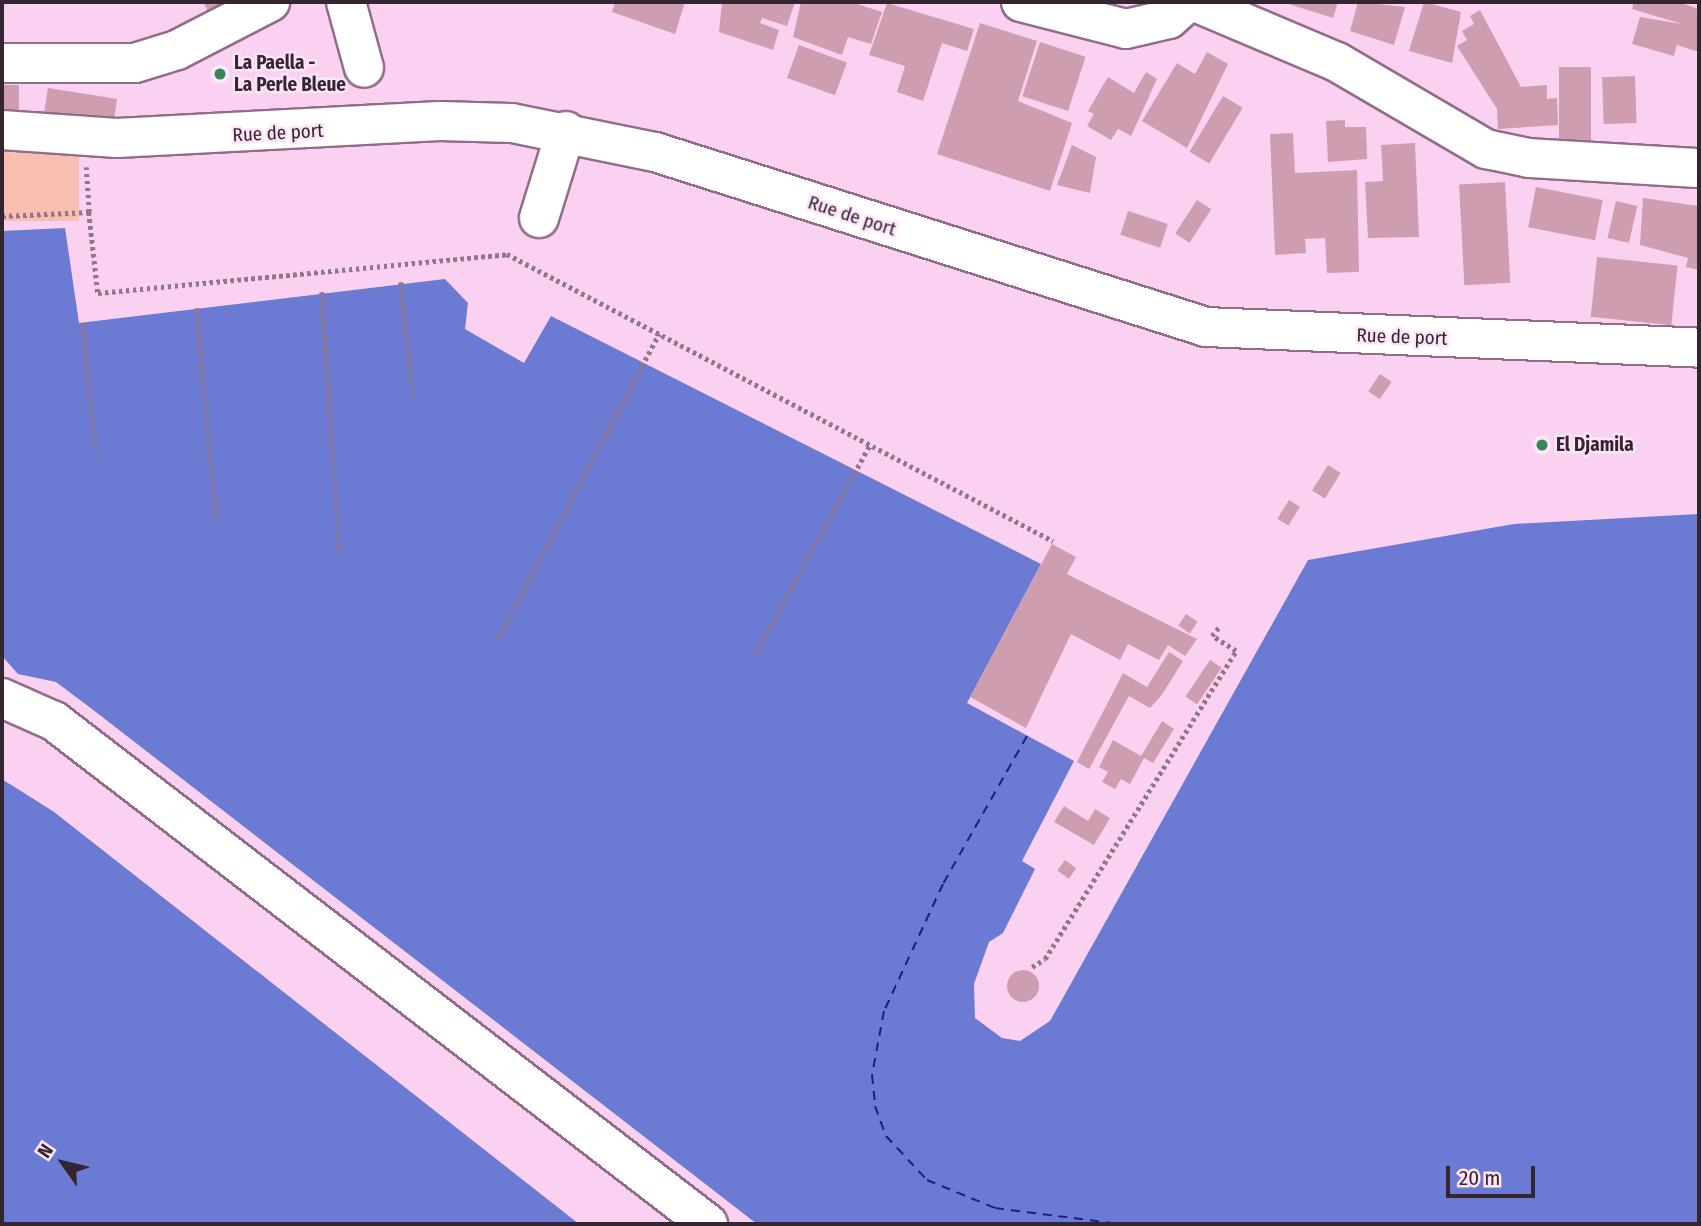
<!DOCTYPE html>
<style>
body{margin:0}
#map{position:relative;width:1701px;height:1226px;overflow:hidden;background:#fbd1f1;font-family:"Fira Sans Condensed",sans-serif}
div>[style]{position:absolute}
.green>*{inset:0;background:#f8beaf;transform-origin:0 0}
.water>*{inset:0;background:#6b7ad3}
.pier>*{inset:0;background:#fbd1f1}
.ferry>*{height:2px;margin-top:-1px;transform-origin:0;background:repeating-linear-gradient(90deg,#211b84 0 9px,transparent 0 16px)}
.building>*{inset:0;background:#ce9eb0;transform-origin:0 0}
.round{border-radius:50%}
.path>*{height:4.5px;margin-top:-2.25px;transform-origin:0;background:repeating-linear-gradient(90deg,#92768c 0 3.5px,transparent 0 7px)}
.roads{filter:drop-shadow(2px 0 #926d89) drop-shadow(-2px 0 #926d89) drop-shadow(0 2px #926d89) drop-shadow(0 -2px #926d89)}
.minor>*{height:38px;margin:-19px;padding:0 19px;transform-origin:19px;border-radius:19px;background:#fff}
.dots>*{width:19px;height:19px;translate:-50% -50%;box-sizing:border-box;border:4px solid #fee5f8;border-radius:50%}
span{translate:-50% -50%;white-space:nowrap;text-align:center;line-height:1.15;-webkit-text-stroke:5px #fee5f8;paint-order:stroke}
.poi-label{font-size:19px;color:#352531;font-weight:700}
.left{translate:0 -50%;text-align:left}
.street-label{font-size:19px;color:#352531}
.frame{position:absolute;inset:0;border:4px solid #352531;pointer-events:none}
.north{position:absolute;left:28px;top:1128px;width:70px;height:70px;-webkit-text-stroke:5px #fee5f8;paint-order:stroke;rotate:304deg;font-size:19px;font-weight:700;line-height:28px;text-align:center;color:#352531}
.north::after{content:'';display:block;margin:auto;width:24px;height:32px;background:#352531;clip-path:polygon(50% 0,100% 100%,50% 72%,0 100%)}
.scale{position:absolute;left:1446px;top:1166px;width:89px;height:32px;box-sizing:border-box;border:4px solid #352531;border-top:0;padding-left:9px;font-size:21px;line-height:24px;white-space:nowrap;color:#352531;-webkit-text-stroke:5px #fee5f8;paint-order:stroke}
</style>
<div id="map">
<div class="green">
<i style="left:2px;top:141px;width:77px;height:80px"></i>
</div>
<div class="water">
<i style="clip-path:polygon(65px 228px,79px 323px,445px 279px,468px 303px,465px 329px,524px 363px,551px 316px,1041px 564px,967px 703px,1074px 761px,1022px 861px,1035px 869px,1003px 933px,989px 942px,974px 984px,975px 1018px,1002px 1038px,1020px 1041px,1050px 1021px,1308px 560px,1514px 524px,1699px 514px,1699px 1224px,757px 1224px,92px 709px,56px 682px,18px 674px,2px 656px,2px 231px)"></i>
<i style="clip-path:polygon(2px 779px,53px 811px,579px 1224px,2px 1224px)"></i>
</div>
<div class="pier">
<i style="clip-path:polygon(3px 776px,55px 808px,582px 1224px,53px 811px,2px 779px)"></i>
</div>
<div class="ferry">
<i style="left:1027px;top:736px;width:170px;rotate:119.6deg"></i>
<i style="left:943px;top:884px;width:140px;rotate:114.9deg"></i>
<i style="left:884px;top:1011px;width:65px;rotate:100.6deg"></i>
<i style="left:872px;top:1075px;width:31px;rotate:84deg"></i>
<i style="left:875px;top:1106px;width:32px;rotate:70deg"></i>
<i style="left:886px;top:1136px;width:60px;rotate:47deg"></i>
<i style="left:927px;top:1180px;width:74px;rotate:22.4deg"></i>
<i style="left:995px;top:1208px;width:126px;rotate:7.3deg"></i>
</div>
<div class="building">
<i style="clip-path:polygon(203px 2px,245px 2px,213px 20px)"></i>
<i style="clip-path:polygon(615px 2px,685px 2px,675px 34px,612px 12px)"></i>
<i style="clip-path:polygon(722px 2px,795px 2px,787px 26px,762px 18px,760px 23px,779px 30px,773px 50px,719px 32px)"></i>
<i style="clip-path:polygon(801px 2px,851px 2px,882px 12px,871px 44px,848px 37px,842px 55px,793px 37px)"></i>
<i style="clip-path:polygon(1282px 2px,1338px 2px,1333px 18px)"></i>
<i style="clip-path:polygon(1358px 2px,1405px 7px,1394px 45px,1350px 31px)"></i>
<i style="clip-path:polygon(1424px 2px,1461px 12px,1452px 63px,1409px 51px)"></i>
<i style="clip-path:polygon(1634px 2px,1678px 2px,1699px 9px,1699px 52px,1677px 45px,1674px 56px,1632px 44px,1640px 17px,1682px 24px,1632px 9px)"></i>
<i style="clip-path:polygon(887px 3px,974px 29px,967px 51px,942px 43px,923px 101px,897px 92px,905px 66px,869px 55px)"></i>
<i style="clip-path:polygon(1480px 10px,1521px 87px,1547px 85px,1547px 99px,1557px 98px,1558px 125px,1498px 129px,1497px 109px,1457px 46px,1467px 40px,1462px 31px,1474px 24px,1470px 16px)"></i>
<i style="clip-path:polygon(980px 23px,1037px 41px,1018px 101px,1072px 123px,1050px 191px,937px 154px)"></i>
<i style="left:1040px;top:42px;width:48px;height:57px;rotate:18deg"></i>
<i style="left:799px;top:45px;width:51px;height:35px;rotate:20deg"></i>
<i style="clip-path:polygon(1207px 52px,1228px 64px,1187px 148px,1142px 121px,1177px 63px,1195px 74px)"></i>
<i style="left:1591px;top:67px;width:78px;height:32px;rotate:90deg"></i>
<i style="clip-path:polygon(1146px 72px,1157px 79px,1131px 136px,1118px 129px,1111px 140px,1087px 126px,1094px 114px,1088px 111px,1108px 77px,1134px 93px)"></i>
<i style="left:1635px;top:76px;width:47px;height:33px;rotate:88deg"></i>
<i style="left:2px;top:85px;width:17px;height:26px"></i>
<i style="left:48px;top:88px;width:70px;height:32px;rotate:9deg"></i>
<i style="left:1223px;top:96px;width:23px;height:65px;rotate:31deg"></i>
<i style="clip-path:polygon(1345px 120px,1345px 127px,1366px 127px,1367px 159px,1328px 162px,1326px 121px)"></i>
<i style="clip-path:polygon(1293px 133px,1295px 173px,1357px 170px,1359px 272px,1327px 273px,1325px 238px,1305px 239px,1306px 253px,1275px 255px,1270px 134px)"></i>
<i style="clip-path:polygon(1415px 143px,1419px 237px,1368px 238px,1365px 182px,1383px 181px,1381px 145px)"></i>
<i style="clip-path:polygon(1072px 145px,1096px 157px,1090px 193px,1057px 185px)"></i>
<i style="left:1505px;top:182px;width:101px;height:46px;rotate:87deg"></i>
<i style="left:1536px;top:187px;width:68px;height:41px;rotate:11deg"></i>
<i style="clip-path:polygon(1643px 198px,1699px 206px,1699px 270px,1686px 267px,1688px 258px,1640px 245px)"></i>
<i style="left:1197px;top:200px;width:17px;height:40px;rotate:33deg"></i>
<i style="left:1616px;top:201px;width:22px;height:38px;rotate:13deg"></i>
<i style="left:1128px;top:211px;width:42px;height:25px;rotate:18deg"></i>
<i style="left:1597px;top:257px;width:81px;height:60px;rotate:6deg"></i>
<i style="left:1380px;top:374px;width:14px;height:21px;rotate:34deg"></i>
<i style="left:1328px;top:465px;width:15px;height:30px;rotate:32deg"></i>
<i style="left:1289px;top:500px;width:13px;height:22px;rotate:32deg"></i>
<i style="clip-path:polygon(1052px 544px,1076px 557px,1067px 574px,1197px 639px,1185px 656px,1168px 645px,1159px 660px,1128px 644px,1120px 660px,1071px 634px,1026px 728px,970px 697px)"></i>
<i style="left:1186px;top:614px;width:14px;height:14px;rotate:34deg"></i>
<i style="clip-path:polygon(1169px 652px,1183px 661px,1161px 696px,1150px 708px,1129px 696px,1089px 769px,1077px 762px,1123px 673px,1147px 687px)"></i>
<i style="left:1210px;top:660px;width:14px;height:44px;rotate:34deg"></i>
<i style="clip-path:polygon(1162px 721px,1174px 729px,1153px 763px,1144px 758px,1130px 784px,1121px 779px,1115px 789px,1102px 782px,1108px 772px,1099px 767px,1113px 740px,1141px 756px)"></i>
<i style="clip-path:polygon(1064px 806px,1088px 821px,1095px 809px,1110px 818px,1094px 845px,1054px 822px)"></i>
<i style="left:1065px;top:860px;width:14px;height:13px;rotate:36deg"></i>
<i class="round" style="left:1007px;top:970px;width:32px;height:32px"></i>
</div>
<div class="path">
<i style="left:89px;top:212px;width:81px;rotate:83.7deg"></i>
<i style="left:98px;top:293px;width:411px;rotate:-5.4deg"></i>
<i style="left:507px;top:254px;width:617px;rotate:27.73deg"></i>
<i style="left:2px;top:216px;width:87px;rotate:-2.6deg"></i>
<i style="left:89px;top:212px;width:45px;rotate:-93.8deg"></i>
<i style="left:401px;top:282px;width:116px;rotate:84deg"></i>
<i style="left:322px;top:292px;width:266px;rotate:86.1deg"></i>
<i style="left:197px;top:308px;width:211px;rotate:84.8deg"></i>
<i style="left:83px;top:323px;width:128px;rotate:84.2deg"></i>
<i style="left:498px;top:639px;width:345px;rotate:-62.2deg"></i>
<i style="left:756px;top:652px;width:236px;rotate:-61.2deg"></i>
<i style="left:1032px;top:967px;width:15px;rotate:-32deg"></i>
<i style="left:1045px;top:959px;width:362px;rotate:-58.2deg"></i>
<i style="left:1236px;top:651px;width:28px;rotate:-148deg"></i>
<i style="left:1212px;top:636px;width:11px;rotate:-52deg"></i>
</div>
<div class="roads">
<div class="minor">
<i style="left:346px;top:2px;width:68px;rotate:74.7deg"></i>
<i style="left:1021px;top:2px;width:108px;rotate:14.4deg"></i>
<i style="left:1126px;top:29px;width:44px;rotate:-13.1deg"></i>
<i style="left:1169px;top:19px;width:25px;rotate:-42deg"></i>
<i style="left:1195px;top:2px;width:154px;rotate:22.9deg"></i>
<i style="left:1337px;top:62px;width:173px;rotate:30.3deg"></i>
<i style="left:1486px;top:149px;width:44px;rotate:11.8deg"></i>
<i style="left:1529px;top:158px;width:170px;rotate:3.4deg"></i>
<i style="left:2px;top:63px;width:133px"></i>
<i style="left:135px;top:63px;width:44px;rotate:-17.2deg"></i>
<i style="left:177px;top:50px;width:105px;rotate:-27.3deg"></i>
<i style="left:2px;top:130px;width:115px;rotate:4deg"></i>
<i style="left:117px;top:138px;width:323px;rotate:-3deg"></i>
<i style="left:440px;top:121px;width:72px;rotate:1.6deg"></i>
<i style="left:512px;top:123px;width:146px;rotate:11.5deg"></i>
<i style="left:655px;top:152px;width:578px;rotate:17.62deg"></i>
<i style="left:1206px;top:327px;width:493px;rotate:2.4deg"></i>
<i style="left:539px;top:218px;width:91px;rotate:-72.8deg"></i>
<i style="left:2px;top:698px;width:57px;rotate:23.9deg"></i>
<i style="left:54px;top:721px;width:825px;rotate:37.56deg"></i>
</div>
</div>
<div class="dots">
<i style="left:220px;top:74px;background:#378656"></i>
<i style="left:1542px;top:445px;background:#378656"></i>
</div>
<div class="poi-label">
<span class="left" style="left:234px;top:74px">La Paella -<br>La Perle Bleue</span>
<span class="left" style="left:1556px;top:445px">El Djamila</span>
</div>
<div class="street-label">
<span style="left:278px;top:133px;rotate:-3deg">Rue de port</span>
<span style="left:852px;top:216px;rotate:18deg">Rue de port</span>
<span style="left:1402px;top:337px;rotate:2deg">Rue de port</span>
</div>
<div class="frame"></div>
<div class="north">N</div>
<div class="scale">20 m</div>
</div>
